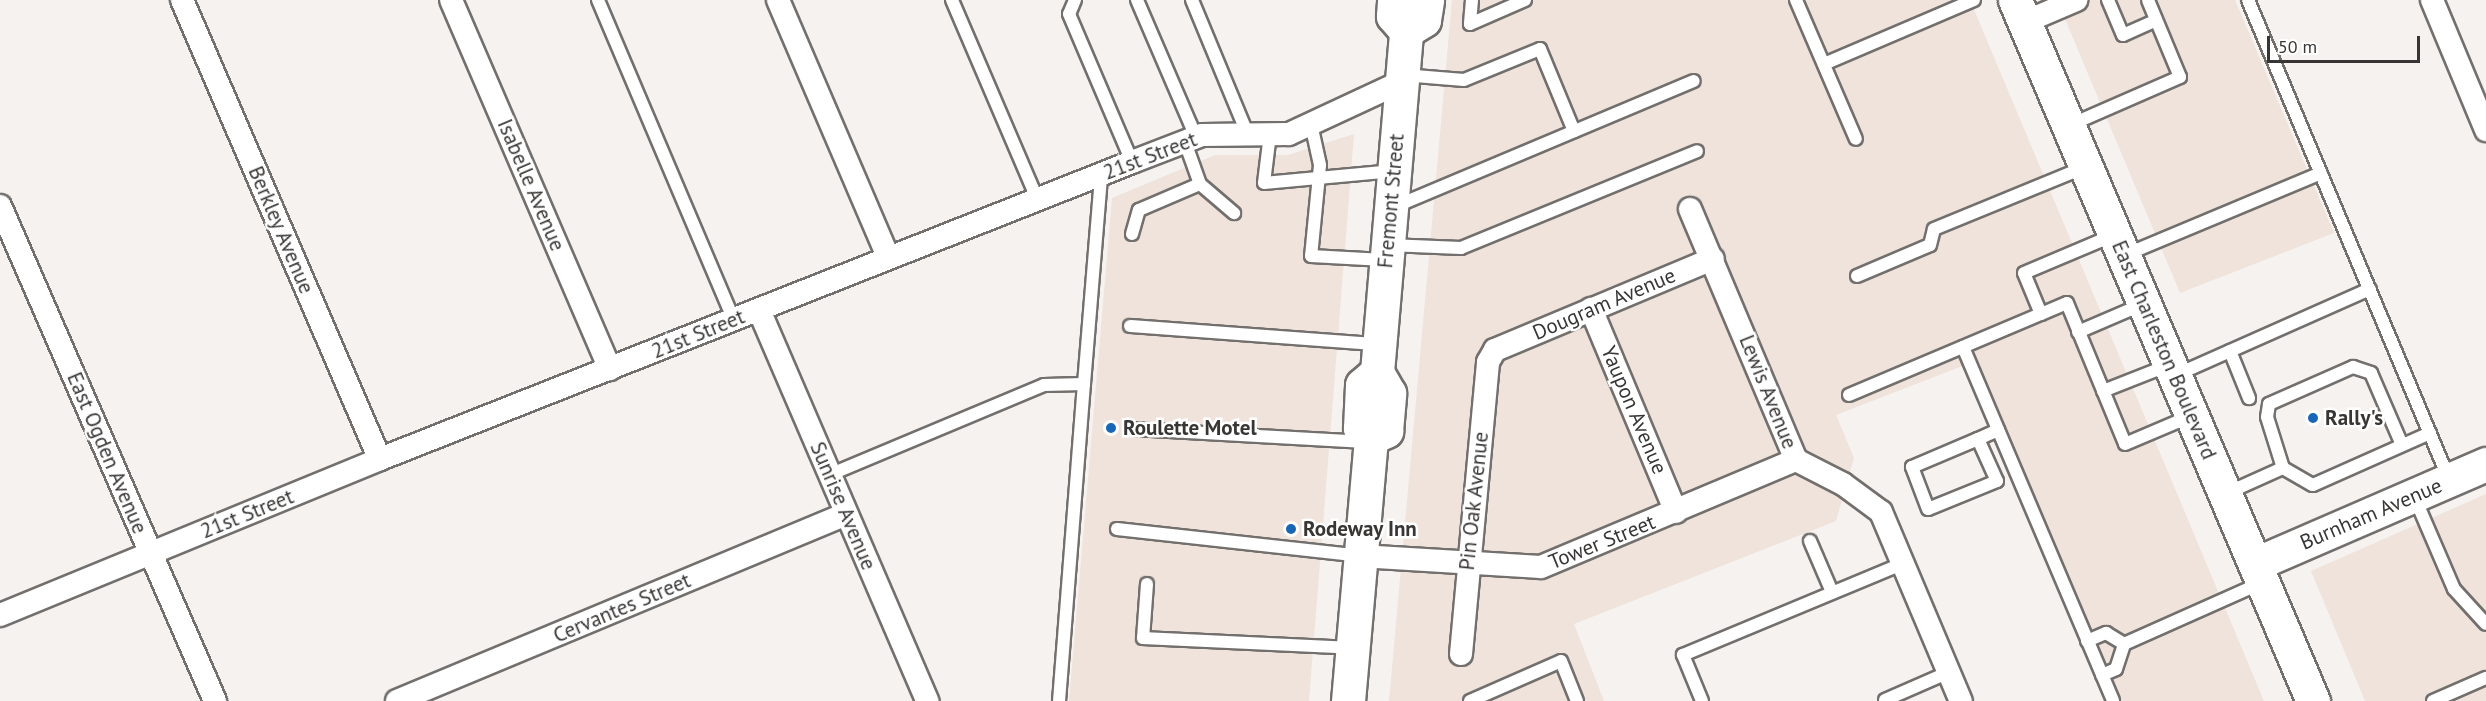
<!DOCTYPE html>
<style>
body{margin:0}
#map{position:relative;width:2486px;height:701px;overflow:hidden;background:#f6f2ef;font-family:"PT Sans",sans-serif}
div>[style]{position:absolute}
.built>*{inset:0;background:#efe3dc}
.roads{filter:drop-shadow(2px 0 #726f6d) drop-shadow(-2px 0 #726f6d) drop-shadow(0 2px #726f6d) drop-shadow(0 -2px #726f6d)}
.lane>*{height:12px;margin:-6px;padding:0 6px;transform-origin:6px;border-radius:6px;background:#fff}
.street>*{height:22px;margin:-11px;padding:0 11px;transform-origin:11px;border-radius:11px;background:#fff}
.secondary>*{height:33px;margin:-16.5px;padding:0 16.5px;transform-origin:16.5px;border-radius:16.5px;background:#fff}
.primary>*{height:33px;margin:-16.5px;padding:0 16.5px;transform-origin:16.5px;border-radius:16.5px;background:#fff}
.dots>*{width:16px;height:16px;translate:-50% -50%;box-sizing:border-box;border:3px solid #fff;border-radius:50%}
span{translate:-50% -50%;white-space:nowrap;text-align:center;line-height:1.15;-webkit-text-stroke:5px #fff;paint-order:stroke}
.street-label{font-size:21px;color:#383635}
.poi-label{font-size:21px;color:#383635;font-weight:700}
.left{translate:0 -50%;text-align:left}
.scale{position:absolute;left:2267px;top:36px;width:153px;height:27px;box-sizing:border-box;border:3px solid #383635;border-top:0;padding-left:8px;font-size:18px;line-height:21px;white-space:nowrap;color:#383635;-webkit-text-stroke:4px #fff;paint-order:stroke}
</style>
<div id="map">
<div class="built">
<i style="clip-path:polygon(1452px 0,1970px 0,2264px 701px,2108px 701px,1965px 365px,1836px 415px,1854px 458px,1836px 521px,1574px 624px,1604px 701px,1389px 701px)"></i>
<i style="clip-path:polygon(2057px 0,2235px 0,2334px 233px,2180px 293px)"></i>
<i style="clip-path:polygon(1354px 134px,1309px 701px,1069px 701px,1112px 198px,1215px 155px,1288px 155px)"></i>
<i style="clip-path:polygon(2486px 494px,2486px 701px,2365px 701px,2311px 571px)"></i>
</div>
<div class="roads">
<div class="lane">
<i style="left:598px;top:0;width:348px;rotate:67deg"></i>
<i style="left:952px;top:0;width:215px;rotate:66.8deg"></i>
<i style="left:1075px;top:0;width:15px;rotate:113deg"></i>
<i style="left:1069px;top:14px;width:161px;rotate:66.9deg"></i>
<i style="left:1137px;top:0;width:149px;rotate:66.7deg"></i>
<i style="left:1192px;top:0;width:146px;rotate:67.5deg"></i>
<i style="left:1472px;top:0;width:24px;rotate:95deg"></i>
<i style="left:1470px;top:24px;width:60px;rotate:-23.6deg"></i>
<i style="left:1796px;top:0;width:151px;rotate:66.7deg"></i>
<i style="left:2108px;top:0;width:38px;rotate:67deg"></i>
<i style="left:2123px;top:35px;width:36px;rotate:-24deg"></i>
<i style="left:2248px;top:0;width:519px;rotate:67.24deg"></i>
<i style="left:1824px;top:64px;width:163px;rotate:-23.1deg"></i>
<i style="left:1403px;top:75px;width:61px;rotate:4.7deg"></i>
<i style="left:1464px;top:80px;width:82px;rotate:-22.2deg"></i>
<i style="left:1540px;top:49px;width:89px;rotate:67.5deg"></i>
<i style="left:1311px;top:124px;width:42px;rotate:77.6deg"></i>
<i style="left:1320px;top:165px;width:91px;rotate:95.6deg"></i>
<i style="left:1311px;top:256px;width:73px;rotate:3.1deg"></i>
<i style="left:2070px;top:125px;width:120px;rotate:-23.6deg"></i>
<i style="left:2180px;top:77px;width:83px;rotate:-112.6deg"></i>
<i style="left:1270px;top:134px;width:49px;rotate:97deg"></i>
<i style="left:1264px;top:183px;width:130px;rotate:-5.3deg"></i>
<i style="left:1200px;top:184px;width:45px;rotate:40.5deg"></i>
<i style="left:1394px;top:207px;width:325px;rotate:-22.8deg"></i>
<i style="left:1132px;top:234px;width:25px;rotate:-74deg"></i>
<i style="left:1139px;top:210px;width:66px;rotate:-23.1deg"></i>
<i style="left:1200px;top:184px;width:45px;rotate:-109.7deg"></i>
<i style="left:1388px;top:245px;width:73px;rotate:2.4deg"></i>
<i style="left:1461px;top:248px;width:255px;rotate:-22.3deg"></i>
<i style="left:2125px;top:255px;width:212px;rotate:-22.7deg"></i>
<i style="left:1857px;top:276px;width:79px;rotate:-23deg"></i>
<i style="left:1930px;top:245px;width:16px;rotate:-76deg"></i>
<i style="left:1934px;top:229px;width:163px;rotate:-22.3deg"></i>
<i style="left:2041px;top:314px;width:28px;rotate:-23deg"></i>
<i style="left:2067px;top:303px;width:152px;rotate:67.6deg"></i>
<i style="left:2125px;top:444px;width:72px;rotate:-23deg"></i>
<i style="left:1130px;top:326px;width:249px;rotate:4.2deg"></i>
<i style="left:2078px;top:332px;width:71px;rotate:-23.3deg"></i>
<i style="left:1963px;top:347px;width:384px;rotate:67deg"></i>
<i style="left:2230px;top:351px;width:51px;rotate:68deg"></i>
<i style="left:2176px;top:375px;width:212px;rotate:-23.9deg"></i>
<i style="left:2103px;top:391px;width:71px;rotate:-21.5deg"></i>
<i style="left:1849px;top:395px;width:208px;rotate:-22.9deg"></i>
<i style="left:2041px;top:314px;width:44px;rotate:-112.5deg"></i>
<i style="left:2024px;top:273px;width:98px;rotate:-22.9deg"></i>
<i style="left:1133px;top:429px;width:233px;rotate:3.2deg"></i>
<i style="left:1978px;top:439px;width:46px;rotate:65.7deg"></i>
<i style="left:1997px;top:481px;width:74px;rotate:157.9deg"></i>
<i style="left:1928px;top:509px;width:45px;rotate:-110.9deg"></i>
<i style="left:1912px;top:467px;width:72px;rotate:-23deg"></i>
<i style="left:1978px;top:439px;width:22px;rotate:-24deg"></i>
<i style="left:2283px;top:468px;width:53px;rotate:-107.4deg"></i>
<i style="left:2267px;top:417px;width:13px;rotate:-81deg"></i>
<i style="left:2269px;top:404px;width:92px;rotate:-23.8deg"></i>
<i style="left:2353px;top:367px;width:19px;rotate:18deg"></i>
<i style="left:2371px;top:373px;width:78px;rotate:66.7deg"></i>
<i style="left:829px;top:475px;width:233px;rotate:-22.7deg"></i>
<i style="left:1044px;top:385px;width:40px;rotate:-1.4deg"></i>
<i style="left:1084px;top:384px;width:210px;rotate:-85.3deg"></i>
<i style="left:2227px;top:493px;width:61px;rotate:-24.1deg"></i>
<i style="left:2283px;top:468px;width:34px;rotate:30deg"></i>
<i style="left:2313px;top:485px;width:128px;rotate:-24deg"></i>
<i style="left:2414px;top:496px;width:101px;rotate:66.7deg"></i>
<i style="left:2454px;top:589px;width:47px;rotate:47.6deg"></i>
<i style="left:1117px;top:529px;width:244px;rotate:6.3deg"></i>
<i style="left:1810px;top:541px;width:56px;rotate:66.7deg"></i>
<i style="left:1147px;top:584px;width:54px;rotate:94.2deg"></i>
<i style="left:1143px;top:638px;width:209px;rotate:2.7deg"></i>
<i style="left:2087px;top:641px;width:21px;rotate:-23deg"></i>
<i style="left:2106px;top:633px;width:21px;rotate:31deg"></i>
<i style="left:2124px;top:644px;width:150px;rotate:-24deg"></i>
<i style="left:2102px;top:675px;width:15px;rotate:-23deg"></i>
<i style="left:2116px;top:669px;width:26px;rotate:-72deg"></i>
<i style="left:1885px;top:700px;width:70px;rotate:-23.6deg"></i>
<i style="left:1059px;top:701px;width:318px;rotate:-85.5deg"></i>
<i style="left:1470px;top:701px;width:99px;rotate:-23.7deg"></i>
<i style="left:1561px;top:661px;width:43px;rotate:68.2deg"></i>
<i style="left:1702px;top:701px;width:50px;rotate:-112.4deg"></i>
<i style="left:1683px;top:655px;width:239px;rotate:-22.6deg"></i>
<i style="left:2433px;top:701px;width:58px;rotate:-23.5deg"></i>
</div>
<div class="street">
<i style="left:182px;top:0;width:500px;rotate:66.7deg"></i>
<i style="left:451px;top:0;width:402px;rotate:66.7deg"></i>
<i style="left:778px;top:0;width:280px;rotate:66.8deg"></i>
<i style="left:2432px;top:0;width:141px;rotate:67.4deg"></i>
<i style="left:2025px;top:22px;width:56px;rotate:-23.3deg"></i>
<i style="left:0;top:206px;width:540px;rotate:66.52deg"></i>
<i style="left:1690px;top:209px;width:272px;rotate:67.1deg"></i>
<i style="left:1796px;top:460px;width:53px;rotate:27.1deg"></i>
<i style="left:1843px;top:484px;width:47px;rotate:36.4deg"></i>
<i style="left:1881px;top:512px;width:205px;rotate:67.1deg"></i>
<i style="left:1591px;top:309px;width:220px;rotate:67.3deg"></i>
<i style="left:759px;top:310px;width:426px;rotate:66.7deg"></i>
<i style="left:1360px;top:556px;width:181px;rotate:3.5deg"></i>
<i style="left:1541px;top:567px;width:277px;rotate:-22.8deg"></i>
<i style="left:0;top:615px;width:411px;rotate:-22.3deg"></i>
<i style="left:380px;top:459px;width:809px;rotate:-21.55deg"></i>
<i style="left:1132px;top:162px;width:75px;rotate:-21.1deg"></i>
<i style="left:1202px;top:135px;width:87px;rotate:-0.7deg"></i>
<i style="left:1289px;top:134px;width:123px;rotate:-24.9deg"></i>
<i style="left:1461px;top:654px;width:293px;rotate:-84.7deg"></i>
<i style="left:1488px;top:362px;width:14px;rotate:-60deg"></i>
<i style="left:1495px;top:350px;width:236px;rotate:-22.7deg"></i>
<i style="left:397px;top:701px;width:486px;rotate:-22.6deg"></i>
</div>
<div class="secondary">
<i style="left:2255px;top:564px;width:252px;rotate:-23.4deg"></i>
</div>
<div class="primary">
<i style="left:2015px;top:0;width:762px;rotate:66.97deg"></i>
<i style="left:1406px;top:31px;width:21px;rotate:-31deg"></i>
<i style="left:1424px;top:20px;width:20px;rotate:-81deg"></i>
<i style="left:1371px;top:438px;width:17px;rotate:-25deg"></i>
<i style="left:1386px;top:431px;width:38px;rotate:-85deg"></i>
<i style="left:1389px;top:393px;width:24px;rotate:-120deg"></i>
<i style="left:1377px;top:372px;width:342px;rotate:-85.1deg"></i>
<i style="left:1406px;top:31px;width:20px;rotate:-131deg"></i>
<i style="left:1393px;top:16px;width:16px;rotate:-86deg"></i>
<i style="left:1371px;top:438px;width:15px;rotate:-138deg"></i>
<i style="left:1360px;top:428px;width:43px;rotate:-87.3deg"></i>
<i style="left:1362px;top:385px;width:20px;rotate:-41deg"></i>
<i style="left:1348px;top:701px;width:264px;rotate:-85deg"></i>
</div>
</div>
<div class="dots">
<i style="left:2313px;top:418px;background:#1a66b6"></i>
<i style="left:1111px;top:428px;background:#1a66b6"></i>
<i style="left:1291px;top:529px;background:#1a66b6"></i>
</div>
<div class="street-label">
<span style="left:1150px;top:156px;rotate:-21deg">21st Street</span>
<span style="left:531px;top:185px;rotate:67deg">Isabelle Avenue</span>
<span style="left:1391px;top:201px;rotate:-85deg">Fremont Street</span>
<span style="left:281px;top:230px;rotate:67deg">Berkley Avenue</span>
<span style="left:1604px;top:304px;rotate:-23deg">Dougram Avenue</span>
<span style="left:698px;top:334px;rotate:-22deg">21st Street</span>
<span style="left:2164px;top:350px;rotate:67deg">East Charleston Boulevard</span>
<span style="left:1768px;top:392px;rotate:68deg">Lewis Avenue</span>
<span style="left:1634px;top:410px;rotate:67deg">Yaupon Avenue</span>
<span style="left:107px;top:453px;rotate:67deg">East Ogden Avenue</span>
<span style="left:1474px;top:501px;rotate:-84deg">Pin Oak Avenue</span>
<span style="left:843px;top:506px;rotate:67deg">Sunrise Avenue</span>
<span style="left:247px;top:514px;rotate:-22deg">21st Street</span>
<span style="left:2371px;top:514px;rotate:-23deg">Burnham Avenue</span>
<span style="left:1602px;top:542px;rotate:-22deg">Tower Street</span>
<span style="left:622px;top:608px;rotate:-23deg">Cervantes Street</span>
</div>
<div class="poi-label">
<span class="left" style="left:2325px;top:418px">Rally's</span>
<span class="left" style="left:1123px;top:428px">Roulette Motel</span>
<span class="left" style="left:1303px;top:529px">Rodeway Inn</span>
</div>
<div class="scale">50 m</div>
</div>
